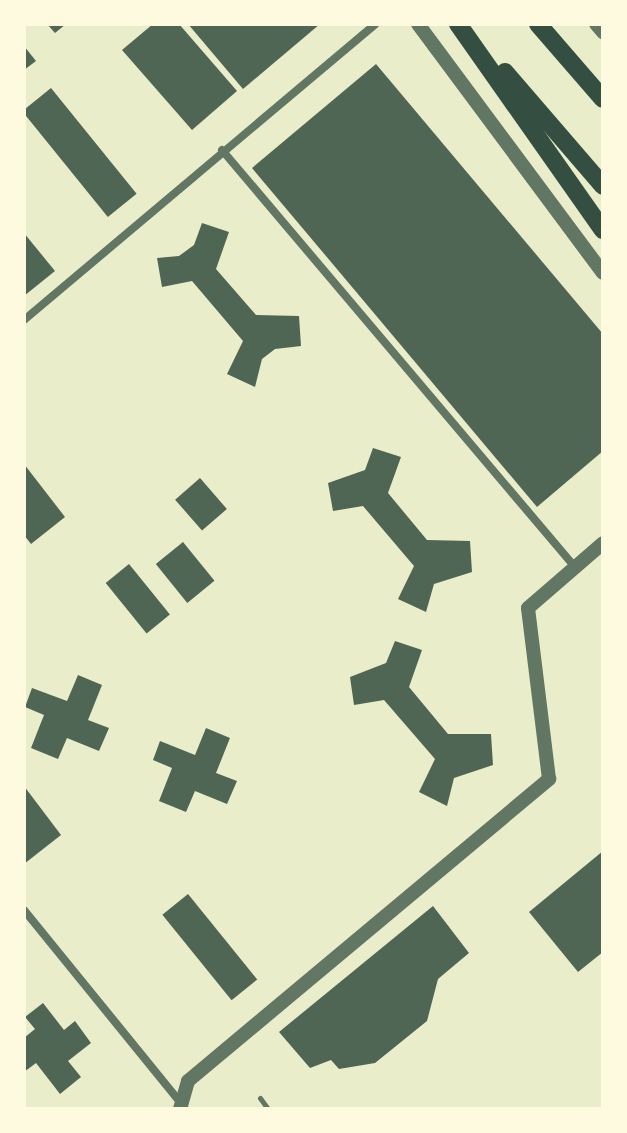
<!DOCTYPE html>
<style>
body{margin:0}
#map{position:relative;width:627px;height:1133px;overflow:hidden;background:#e9edc9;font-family:Rubik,sans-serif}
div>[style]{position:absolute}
.building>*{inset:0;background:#4f6655;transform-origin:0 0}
.service>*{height:5px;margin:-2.5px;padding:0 2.5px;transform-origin:2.5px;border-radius:2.5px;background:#617663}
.minor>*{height:8px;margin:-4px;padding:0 4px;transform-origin:4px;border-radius:4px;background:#617663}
.tertiary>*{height:14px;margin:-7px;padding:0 7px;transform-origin:7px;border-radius:7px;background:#617663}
.trunk>*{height:18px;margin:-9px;padding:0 9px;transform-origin:9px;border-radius:9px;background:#344e41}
span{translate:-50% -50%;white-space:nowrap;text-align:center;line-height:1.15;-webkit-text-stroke:6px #fefae0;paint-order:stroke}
.frame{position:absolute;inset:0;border:26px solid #fefae0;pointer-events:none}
</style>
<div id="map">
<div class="building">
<i style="clip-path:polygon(47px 24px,66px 24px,55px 33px)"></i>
<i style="clip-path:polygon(153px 24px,179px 24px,237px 91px,192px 130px,122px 50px)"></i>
<i style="clip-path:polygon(188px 24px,320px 24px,243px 89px)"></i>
<i style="clip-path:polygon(24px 46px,36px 61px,24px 70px)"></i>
<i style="clip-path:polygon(376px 64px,603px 334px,603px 451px,537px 507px,252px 168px)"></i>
<i style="left:51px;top:88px;width:136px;height:37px;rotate:51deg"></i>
<i style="clip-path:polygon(202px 223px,229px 232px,216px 269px,256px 315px,299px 316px,301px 346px,275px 349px,262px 359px,255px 387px,227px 374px,243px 341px,192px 281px,162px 287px,157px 258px,179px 256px,194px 245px)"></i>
<i style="clip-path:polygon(24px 233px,55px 271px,24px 296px)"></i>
<i style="clip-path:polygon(373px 448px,401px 457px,388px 493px,427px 540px,470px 541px,472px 572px,434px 584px,426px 612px,398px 599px,414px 566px,363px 506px,333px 511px,328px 483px,365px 470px)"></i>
<i style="clip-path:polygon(24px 464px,65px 517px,31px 544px,24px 535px)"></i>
<i style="left:200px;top:478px;width:41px;height:33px;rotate:49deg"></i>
<i style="left:183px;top:542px;width:50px;height:35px;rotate:51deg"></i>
<i style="left:129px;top:564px;width:65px;height:30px;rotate:51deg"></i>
<i style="clip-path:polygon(395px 641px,422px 650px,409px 687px,448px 734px,491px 734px,493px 765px,454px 778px,447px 806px,419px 792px,435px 759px,384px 700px,354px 705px,350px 677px,386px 663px)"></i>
<i style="clip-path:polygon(78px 675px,102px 685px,88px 720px,109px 728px,99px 751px,67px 738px,58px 759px,31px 748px,44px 715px,25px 707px,32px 688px,67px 701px)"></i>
<i style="clip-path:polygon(206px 728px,230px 738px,216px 773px,237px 781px,227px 804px,195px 791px,186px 812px,159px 801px,172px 768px,153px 760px,160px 741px,195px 755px)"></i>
<i style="clip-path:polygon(24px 786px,61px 835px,24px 864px)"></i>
<i style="clip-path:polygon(603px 851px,603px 952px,578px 972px,529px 912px)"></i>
<i style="left:188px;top:894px;width:110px;height:33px;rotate:51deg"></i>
<i style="clip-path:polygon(433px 906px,469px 953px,438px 979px,427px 1021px,375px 1063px,339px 1069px,331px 1060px,310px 1068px,279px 1032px)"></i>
<i style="clip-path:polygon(43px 1003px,64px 1030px,75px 1021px,91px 1043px,68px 1061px,81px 1077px,60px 1094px,36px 1063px,24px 1072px,24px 1038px,35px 1029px,25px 1017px)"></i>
</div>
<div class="service">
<i style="left:260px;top:1098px;width:14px;rotate:54deg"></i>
</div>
<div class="minor">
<i style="left:222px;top:150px;width:545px;rotate:49.76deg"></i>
<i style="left:24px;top:320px;width:459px;rotate:-40.1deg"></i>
<i style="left:24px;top:910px;width:249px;rotate:50.9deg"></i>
</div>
<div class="tertiary">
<i style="left:418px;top:24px;width:310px;rotate:53.4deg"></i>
<i style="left:596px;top:24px;width:11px;rotate:49deg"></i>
<i style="left:180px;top:1109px;width:29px;rotate:-74deg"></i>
<i style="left:188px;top:1081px;width:471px;rotate:-39.9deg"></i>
<i style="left:549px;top:779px;width:172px;rotate:-97deg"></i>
<i style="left:528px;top:608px;width:99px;rotate:-40.9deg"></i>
</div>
<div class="trunk">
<i style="left:458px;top:24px;width:252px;rotate:54.9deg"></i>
<i style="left:538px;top:24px;width:99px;rotate:49.1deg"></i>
<i style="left:505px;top:72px;width:150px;rotate:49.3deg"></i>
</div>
<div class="frame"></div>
</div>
